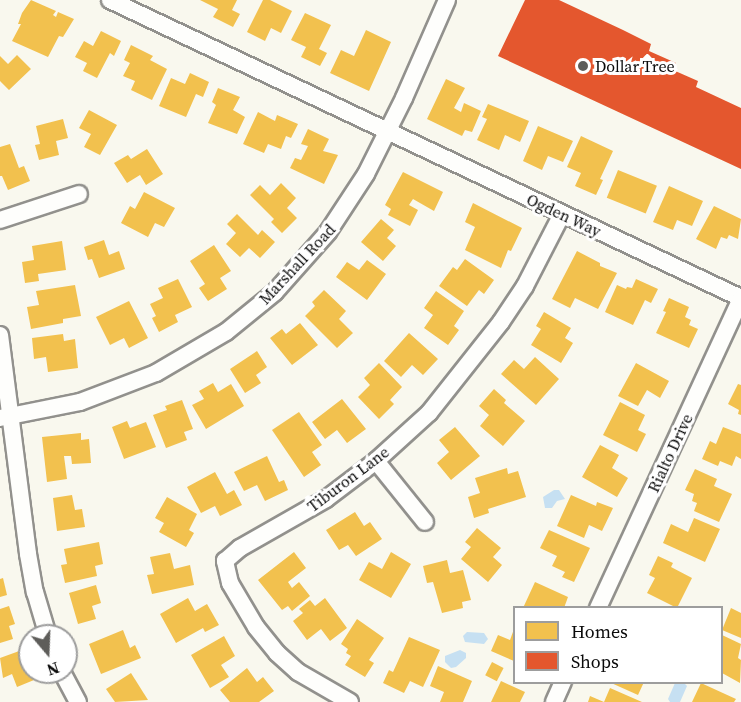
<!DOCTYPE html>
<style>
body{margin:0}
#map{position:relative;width:741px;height:702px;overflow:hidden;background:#f9f8ee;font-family:"Source Serif 4",serif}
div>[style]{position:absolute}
.water>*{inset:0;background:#c6e0f2}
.homes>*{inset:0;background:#f2c14e;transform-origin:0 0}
.shops>*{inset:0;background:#e4572e}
.roads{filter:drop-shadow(2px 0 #92918d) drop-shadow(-2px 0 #92918d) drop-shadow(0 2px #92918d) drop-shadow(0 -2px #92918d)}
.minor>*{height:16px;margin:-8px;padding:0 8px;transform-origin:8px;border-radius:8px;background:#fefefc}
.dots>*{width:16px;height:16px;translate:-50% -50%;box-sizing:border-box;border:3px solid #fff;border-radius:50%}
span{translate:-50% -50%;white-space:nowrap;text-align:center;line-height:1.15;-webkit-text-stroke:6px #fff;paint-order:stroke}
.poi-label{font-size:16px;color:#0a0a0a}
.left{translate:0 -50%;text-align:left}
.street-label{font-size:16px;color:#0a0a0a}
.legend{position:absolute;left:513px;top:606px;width:210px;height:78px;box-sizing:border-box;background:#fff;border:2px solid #9d9d9d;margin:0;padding:8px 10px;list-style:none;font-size:18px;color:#0a0a0a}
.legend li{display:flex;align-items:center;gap:12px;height:30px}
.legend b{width:30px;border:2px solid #9d9d9d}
.north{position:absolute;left:18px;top:624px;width:60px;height:60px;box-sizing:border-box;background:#fff;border:2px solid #9d9d9d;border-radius:50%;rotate:161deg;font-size:16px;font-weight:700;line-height:24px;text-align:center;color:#0a0a0a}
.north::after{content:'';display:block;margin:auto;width:21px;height:27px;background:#5e5d5a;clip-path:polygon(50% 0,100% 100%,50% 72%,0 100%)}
</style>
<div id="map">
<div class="water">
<i style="clip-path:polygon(554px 490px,559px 490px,565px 499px,557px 501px,552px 508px,545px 508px,543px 497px)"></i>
<i style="clip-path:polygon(467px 632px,484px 633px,488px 639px,484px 644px,465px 642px,463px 636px)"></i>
<i style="clip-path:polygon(460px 650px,466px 653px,466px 658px,456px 667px,451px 668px,445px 662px,445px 656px)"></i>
<i style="clip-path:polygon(675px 683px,684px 683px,687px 686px,680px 702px,670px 702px,668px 699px)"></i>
</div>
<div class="homes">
<i style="clip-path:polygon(31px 0,56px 11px,53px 15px,56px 17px,58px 12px,74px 19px,63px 37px,59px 36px,48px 57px,12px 41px,21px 24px,18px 24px,22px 13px)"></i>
<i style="clip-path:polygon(200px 0,237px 0,232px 10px,240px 14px,233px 27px,213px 17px,218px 9px)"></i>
<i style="clip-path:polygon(263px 0,270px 0,292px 11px,281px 33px,271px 28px,265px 41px,247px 32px)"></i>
<i style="clip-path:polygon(305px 13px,331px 25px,319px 49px,327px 53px,320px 66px,301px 57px,306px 47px,291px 40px)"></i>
<i style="clip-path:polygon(366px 30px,391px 42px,369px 91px,330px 73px,341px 50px,354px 56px)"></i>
<i style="clip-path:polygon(101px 31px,121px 41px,114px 56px,110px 53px,97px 78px,83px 71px,87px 63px,75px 57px,84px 41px,93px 46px)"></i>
<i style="clip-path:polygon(131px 45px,153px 56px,150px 60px,167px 69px,152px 100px,131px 90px,135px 81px,123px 76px,130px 63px,124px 60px)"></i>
<i style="clip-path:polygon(17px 55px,31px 69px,9px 90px,0 81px,0 56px,8px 64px)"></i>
<i style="clip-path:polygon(190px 73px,209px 82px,203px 97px,196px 94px,186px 117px,159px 106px,171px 78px,185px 84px)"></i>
<i style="clip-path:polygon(446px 79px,465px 88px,454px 108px,461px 112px,464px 103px,481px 111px,472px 132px,465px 130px,462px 136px,427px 119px)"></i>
<i style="clip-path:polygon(218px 88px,240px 97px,233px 110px,245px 117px,237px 134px,208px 123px,216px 105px,212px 102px)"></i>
<i style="clip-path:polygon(488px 104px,529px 121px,520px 142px,505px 135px,499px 150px,477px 140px,487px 119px,482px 117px)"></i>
<i style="clip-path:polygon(89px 110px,117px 125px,100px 155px,84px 147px,91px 134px,79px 128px)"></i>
<i style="clip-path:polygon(258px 112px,275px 121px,277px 115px,298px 124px,291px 138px,286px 136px,281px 149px,268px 144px,264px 153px,243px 144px)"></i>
<i style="clip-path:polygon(63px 119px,68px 138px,56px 141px,59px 155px,39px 160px,35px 145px,40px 144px,36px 126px)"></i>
<i style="clip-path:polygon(538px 126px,573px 141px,563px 162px,548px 156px,542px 170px,523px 161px)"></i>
<i style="clip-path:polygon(308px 129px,329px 139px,323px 151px,338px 155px,324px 184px,290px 168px,295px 158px,301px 160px,308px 146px,301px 144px)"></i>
<i style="clip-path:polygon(581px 136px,613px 151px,600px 179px,603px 180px,596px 195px,575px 186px,581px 173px,567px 167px)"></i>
<i style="clip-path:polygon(10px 144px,19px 168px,24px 166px,30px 181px,8px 190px,2px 176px,0 176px,0 147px)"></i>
<i style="clip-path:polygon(147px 149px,163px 174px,146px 185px,140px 175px,127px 183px,114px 163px,128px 155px,131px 159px)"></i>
<i style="left:618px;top:170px;width:42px;height:30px;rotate:22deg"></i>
<i style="clip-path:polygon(403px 172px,443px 192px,434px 211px,413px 199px,409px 205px,418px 210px,410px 226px,388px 215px,391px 209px,385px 205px)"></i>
<i style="clip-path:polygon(281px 183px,296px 198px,287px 208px,297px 218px,282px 233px,271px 222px,274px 219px,250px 195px,260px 185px,270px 195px)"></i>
<i style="clip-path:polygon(669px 186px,703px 201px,692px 226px,677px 220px,673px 230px,653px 222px)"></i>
<i style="clip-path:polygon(144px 192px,175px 208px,164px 227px,155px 223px,148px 237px,121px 223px,130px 206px,135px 209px)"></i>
<i style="clip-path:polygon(473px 203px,522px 228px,511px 251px,508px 250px,501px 268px,465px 250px,475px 227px,465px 222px)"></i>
<i style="clip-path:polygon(714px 206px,741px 219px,738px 239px,729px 235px,727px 239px,721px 237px,716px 249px,696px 239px)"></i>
<i style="clip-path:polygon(237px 214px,258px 235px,262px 230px,275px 242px,260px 258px,249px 248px,240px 257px,226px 244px,236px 233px,227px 224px)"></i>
<i style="clip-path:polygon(381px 219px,394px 230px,387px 238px,396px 246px,383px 261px,361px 242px)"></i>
<i style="clip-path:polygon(104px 240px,109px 255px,119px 251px,125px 269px,99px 278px,92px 259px,88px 260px,84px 247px)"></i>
<i style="clip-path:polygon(62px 241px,66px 270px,38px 274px,39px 281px,25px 283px,22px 262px,34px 260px,32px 246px)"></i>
<i style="clip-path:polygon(214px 245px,231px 271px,220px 278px,227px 289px,208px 301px,199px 288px,205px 284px,190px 261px)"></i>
<i style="clip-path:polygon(577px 251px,600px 263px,600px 266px,617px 273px,598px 309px,575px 298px,570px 308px,552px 299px)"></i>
<i style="clip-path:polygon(465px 259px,494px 280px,484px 294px,479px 290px,467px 306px,439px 286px,453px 267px,457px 270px)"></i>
<i style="clip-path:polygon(367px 260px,386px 274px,367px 300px,336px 277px,347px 262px,359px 270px)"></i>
<i style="clip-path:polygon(178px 279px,192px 307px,175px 315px,178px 322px,159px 332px,152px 318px,156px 316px,150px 304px,163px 298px,158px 288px)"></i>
<i style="clip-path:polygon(636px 279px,658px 289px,651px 303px,645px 300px,633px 325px,605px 312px,617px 285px,626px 289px,627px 287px,632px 288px)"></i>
<i style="clip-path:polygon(75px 285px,81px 316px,63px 319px,63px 323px,31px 329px,27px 307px,39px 305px,36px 291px)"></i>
<i style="clip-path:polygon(324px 290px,346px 311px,339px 319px,353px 333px,337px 348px,305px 316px,315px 306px,312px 302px)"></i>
<i style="clip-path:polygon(436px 291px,464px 311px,454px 326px,459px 330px,448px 345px,424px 328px,433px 315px,424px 308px)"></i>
<i style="clip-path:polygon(669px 298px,689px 307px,685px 317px,691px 320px,689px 325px,698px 329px,689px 348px,656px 333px,666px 312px,663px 311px)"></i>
<i style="clip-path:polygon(129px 301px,148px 338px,129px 348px,124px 338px,110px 345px,96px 317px)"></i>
<i style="clip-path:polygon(544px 312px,571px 328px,565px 338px,573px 343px,561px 363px,531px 345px,541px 329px,536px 326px)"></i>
<i style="clip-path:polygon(300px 323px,318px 345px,292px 365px,270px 338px,282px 329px,286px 334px)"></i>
<i style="clip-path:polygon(409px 333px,438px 359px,423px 375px,412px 365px,401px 377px,384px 361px)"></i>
<i style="clip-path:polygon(63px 334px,64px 341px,75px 339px,78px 368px,48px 372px,46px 357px,34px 359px,32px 338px)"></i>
<i style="clip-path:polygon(257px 351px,267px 367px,256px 375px,261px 383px,245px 393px,230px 369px)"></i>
<i style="clip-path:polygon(535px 357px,559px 379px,536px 405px,501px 374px,514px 360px,524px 369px)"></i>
<i style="clip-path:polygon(379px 363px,402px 387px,390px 400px,394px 404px,379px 419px,358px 397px,370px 385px,364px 378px)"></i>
<i style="clip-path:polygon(636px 363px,669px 381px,660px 398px,647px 390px,638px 406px,618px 396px)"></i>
<i style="clip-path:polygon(213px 383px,218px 392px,231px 384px,244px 406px,206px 429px,192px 405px,204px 399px,199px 391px)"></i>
<i style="clip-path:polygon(738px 384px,741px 385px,741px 415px,738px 414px,739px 410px,728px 404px)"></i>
<i style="clip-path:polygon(494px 389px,506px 400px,504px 403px,525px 421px,503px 446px,480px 426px,489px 415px,479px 406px)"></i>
<i style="clip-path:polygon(342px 399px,366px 429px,347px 443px,337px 430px,325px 439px,312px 422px)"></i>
<i style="clip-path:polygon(182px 400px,193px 429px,184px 432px,187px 440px,166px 448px,153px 415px,167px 410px,165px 406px)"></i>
<i style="clip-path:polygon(620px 402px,645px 415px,638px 430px,646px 434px,637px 452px,603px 435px)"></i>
<i style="clip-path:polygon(299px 412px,322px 445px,312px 452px,321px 465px,304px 477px,272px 430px)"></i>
<i style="clip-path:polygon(127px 421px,130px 428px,146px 422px,156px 447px,124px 459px,112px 427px)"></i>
<i style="clip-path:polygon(455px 427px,480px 456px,451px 480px,437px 463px,449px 452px,439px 440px)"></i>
<i style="clip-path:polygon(723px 427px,741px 434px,741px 459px,736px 456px,732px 466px,720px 461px,718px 466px,702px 459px,710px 441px,716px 444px)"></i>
<i style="clip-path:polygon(81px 433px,81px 440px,89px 439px,91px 463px,72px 464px,71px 456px,64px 456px,67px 479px,47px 482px,42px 437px)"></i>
<i style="clip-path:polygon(600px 445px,619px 455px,612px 468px,628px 478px,617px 497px,582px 477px)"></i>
<i style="clip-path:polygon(267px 456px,279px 482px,284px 480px,288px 490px,265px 501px,257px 485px,244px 491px,234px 472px)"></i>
<i style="clip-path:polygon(507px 468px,508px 474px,518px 471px,526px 497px,488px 509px,489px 513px,474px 518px,468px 497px,480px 493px,475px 478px)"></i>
<i style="clip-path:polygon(695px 469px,717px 479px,714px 486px,732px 494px,719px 522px,694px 511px,697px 503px,692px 501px,694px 494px,685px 490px)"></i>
<i style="clip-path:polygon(215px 472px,227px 494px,234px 490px,242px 505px,220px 516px,215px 506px,201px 513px,187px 487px)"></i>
<i style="clip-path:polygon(72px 495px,75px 510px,82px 509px,85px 527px,57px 531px,53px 498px)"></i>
<i style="clip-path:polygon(571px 495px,596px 506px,597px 502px,613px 508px,602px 531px,589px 525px,584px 538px,557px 526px)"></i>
<i style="clip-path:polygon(167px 497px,197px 514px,189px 530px,194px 533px,186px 547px,159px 532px,164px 523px,155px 518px)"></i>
<i style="clip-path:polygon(355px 512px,364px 526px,370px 522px,382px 539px,356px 556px,348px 545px,339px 550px,326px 530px)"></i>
<i style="clip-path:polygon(694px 518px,720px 529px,705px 562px,663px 543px,671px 524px,688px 532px)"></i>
<i style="clip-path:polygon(477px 528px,501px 548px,493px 557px,502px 565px,488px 582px,461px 559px,471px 547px,465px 542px)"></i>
<i style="clip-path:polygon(549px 530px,590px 548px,574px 582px,562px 577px,565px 572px,552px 566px,557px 556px,540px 548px)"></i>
<i style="clip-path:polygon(99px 542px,103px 564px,95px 566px,97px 576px,65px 583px,61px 565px,67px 564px,64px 549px)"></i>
<i style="clip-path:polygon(294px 552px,306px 568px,288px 582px,292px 588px,299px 582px,310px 596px,292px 611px,288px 606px,282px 610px,258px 580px)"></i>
<i style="clip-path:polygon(391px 552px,411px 564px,391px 598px,359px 580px,369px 562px,382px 569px)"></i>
<i style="clip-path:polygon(170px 553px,174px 569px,190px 565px,194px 585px,152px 594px,147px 575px,154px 574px,150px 557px)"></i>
<i style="clip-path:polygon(658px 556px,673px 563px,671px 567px,692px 578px,677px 608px,647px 593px,655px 578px,649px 575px)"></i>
<i style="clip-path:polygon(447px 560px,450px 573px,463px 570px,471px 600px,462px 602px,463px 608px,442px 613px,433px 582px,427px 583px,423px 566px)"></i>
<i style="clip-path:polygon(3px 578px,7px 595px,0 597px,0 579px)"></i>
<i style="clip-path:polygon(535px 582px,568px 597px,564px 608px,523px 608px)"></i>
<i style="clip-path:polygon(96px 585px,101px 603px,92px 606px,96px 619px,78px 624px,69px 593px)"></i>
<i style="clip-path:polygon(188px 598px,195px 611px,207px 604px,219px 625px,205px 632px,203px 628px,176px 643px,160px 614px)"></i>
<i style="clip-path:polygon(325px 598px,347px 628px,330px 641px,321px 629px,307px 640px,293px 621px,303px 613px,299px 609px,310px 600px,315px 606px)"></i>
<i style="clip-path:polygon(9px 606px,15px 624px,9px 626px,13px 639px,0 643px,0 609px)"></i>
<i style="clip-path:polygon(731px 608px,741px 613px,741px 638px,722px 630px)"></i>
<i style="clip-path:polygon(357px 619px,384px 638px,369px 660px,374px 663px,365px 677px,345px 665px,351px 656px,346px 653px,348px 649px,341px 644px)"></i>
<i style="clip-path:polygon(514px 629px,514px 661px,491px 651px,498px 635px,510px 640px)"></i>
<i style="clip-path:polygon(123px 630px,130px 648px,135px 645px,141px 658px,101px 674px,89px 644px)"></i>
<i style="clip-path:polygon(722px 635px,741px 644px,738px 658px,741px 660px,740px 683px,722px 673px)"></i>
<i style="clip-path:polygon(224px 636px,235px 656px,221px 665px,229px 677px,210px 688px,191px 655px)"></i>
<i style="clip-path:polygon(409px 637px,440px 650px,423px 687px,410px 681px,404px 693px,383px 683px,389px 670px,393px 672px)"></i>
<i style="clip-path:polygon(22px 650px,34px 680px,17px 687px,12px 674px,3px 678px,0 658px)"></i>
<i style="left:492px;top:662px;width:13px;height:15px;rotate:27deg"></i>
<i style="clip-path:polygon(438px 666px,472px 681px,463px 702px,440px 702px,444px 692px,430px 686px)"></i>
<i style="clip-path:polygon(247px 668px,257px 682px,263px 677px,274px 691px,259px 702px,230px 702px,220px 690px)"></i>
<i style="clip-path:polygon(131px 673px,148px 700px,115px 702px,106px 689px)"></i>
<i style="clip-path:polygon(501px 681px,525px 692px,520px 702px,491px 702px)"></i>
<i style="clip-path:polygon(609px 682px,644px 682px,638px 695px)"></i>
<i style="clip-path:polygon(701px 683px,736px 699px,734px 702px,692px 702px)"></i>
<i style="clip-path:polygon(610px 688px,642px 702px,588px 702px,590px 696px,604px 702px)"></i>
</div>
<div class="shops">
<i style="clip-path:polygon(525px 0,559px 0,623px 30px,651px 44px,649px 51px,676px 63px,673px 70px,698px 81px,696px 87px,741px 108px,741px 169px,498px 56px)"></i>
</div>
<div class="roads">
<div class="minor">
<i style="left:110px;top:0;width:698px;rotate:25.28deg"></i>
<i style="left:0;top:220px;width:83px;rotate:-18.2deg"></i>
<i style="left:0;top:335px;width:221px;rotate:82.7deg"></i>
<i style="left:28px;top:554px;width:39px;rotate:80deg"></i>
<i style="left:35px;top:592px;width:46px;rotate:73.5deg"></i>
<i style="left:0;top:418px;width:82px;rotate:-11.3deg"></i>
<i style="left:80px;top:402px;width:81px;rotate:-20.9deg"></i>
<i style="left:156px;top:373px;width:81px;rotate:-30.4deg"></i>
<i style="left:226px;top:332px;width:63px;rotate:-39.2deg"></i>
<i style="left:275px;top:292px;width:80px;rotate:-48.5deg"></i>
<i style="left:328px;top:232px;width:69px;rotate:-56.8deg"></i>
<i style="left:366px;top:174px;width:85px;rotate:-63.4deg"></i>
<i style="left:404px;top:98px;width:107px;rotate:-66.3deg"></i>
<i style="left:376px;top:461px;width:78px;rotate:51.2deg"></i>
<i style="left:598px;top:608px;width:340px;rotate:-65.2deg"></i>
<i style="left:62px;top:672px;width:34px;rotate:62deg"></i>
<i style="left:350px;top:702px;width:60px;rotate:-150deg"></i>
<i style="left:298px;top:672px;width:28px;rotate:-138deg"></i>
<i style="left:277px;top:653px;width:33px;rotate:-129deg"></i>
<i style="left:256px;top:627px;width:51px;rotate:-120.6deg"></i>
<i style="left:230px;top:583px;width:23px;rotate:-103deg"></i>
<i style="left:225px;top:561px;width:20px;rotate:-41deg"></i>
<i style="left:240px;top:548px;width:99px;rotate:-29.7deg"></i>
<i style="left:326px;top:499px;width:63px;rotate:-37.2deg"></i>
<i style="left:376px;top:461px;width:72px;rotate:-42.2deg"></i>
<i style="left:429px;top:413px;width:116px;rotate:-51.6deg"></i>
<i style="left:501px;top:322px;width:43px;rotate:-56.3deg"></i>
<i style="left:525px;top:286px;width:81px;rotate:-62.8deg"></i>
<i style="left:554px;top:702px;width:22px;rotate:-66deg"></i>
</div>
</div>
<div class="dots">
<i style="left:583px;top:66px;background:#5e5d5a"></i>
</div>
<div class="poi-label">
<span class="left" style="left:595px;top:66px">Dollar Tree</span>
</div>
<div class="street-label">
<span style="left:564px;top:215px;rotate:25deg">Ogden Way</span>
<span style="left:297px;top:264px;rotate:-47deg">Marshall Road</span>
<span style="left:670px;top:453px;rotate:-65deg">Rialto Drive</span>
<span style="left:348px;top:479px;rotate:-37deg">Tiburon Lane</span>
</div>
<ul class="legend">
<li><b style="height:16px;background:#f2c14e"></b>Homes</li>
<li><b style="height:16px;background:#e4572e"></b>Shops</li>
</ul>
<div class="north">N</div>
</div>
